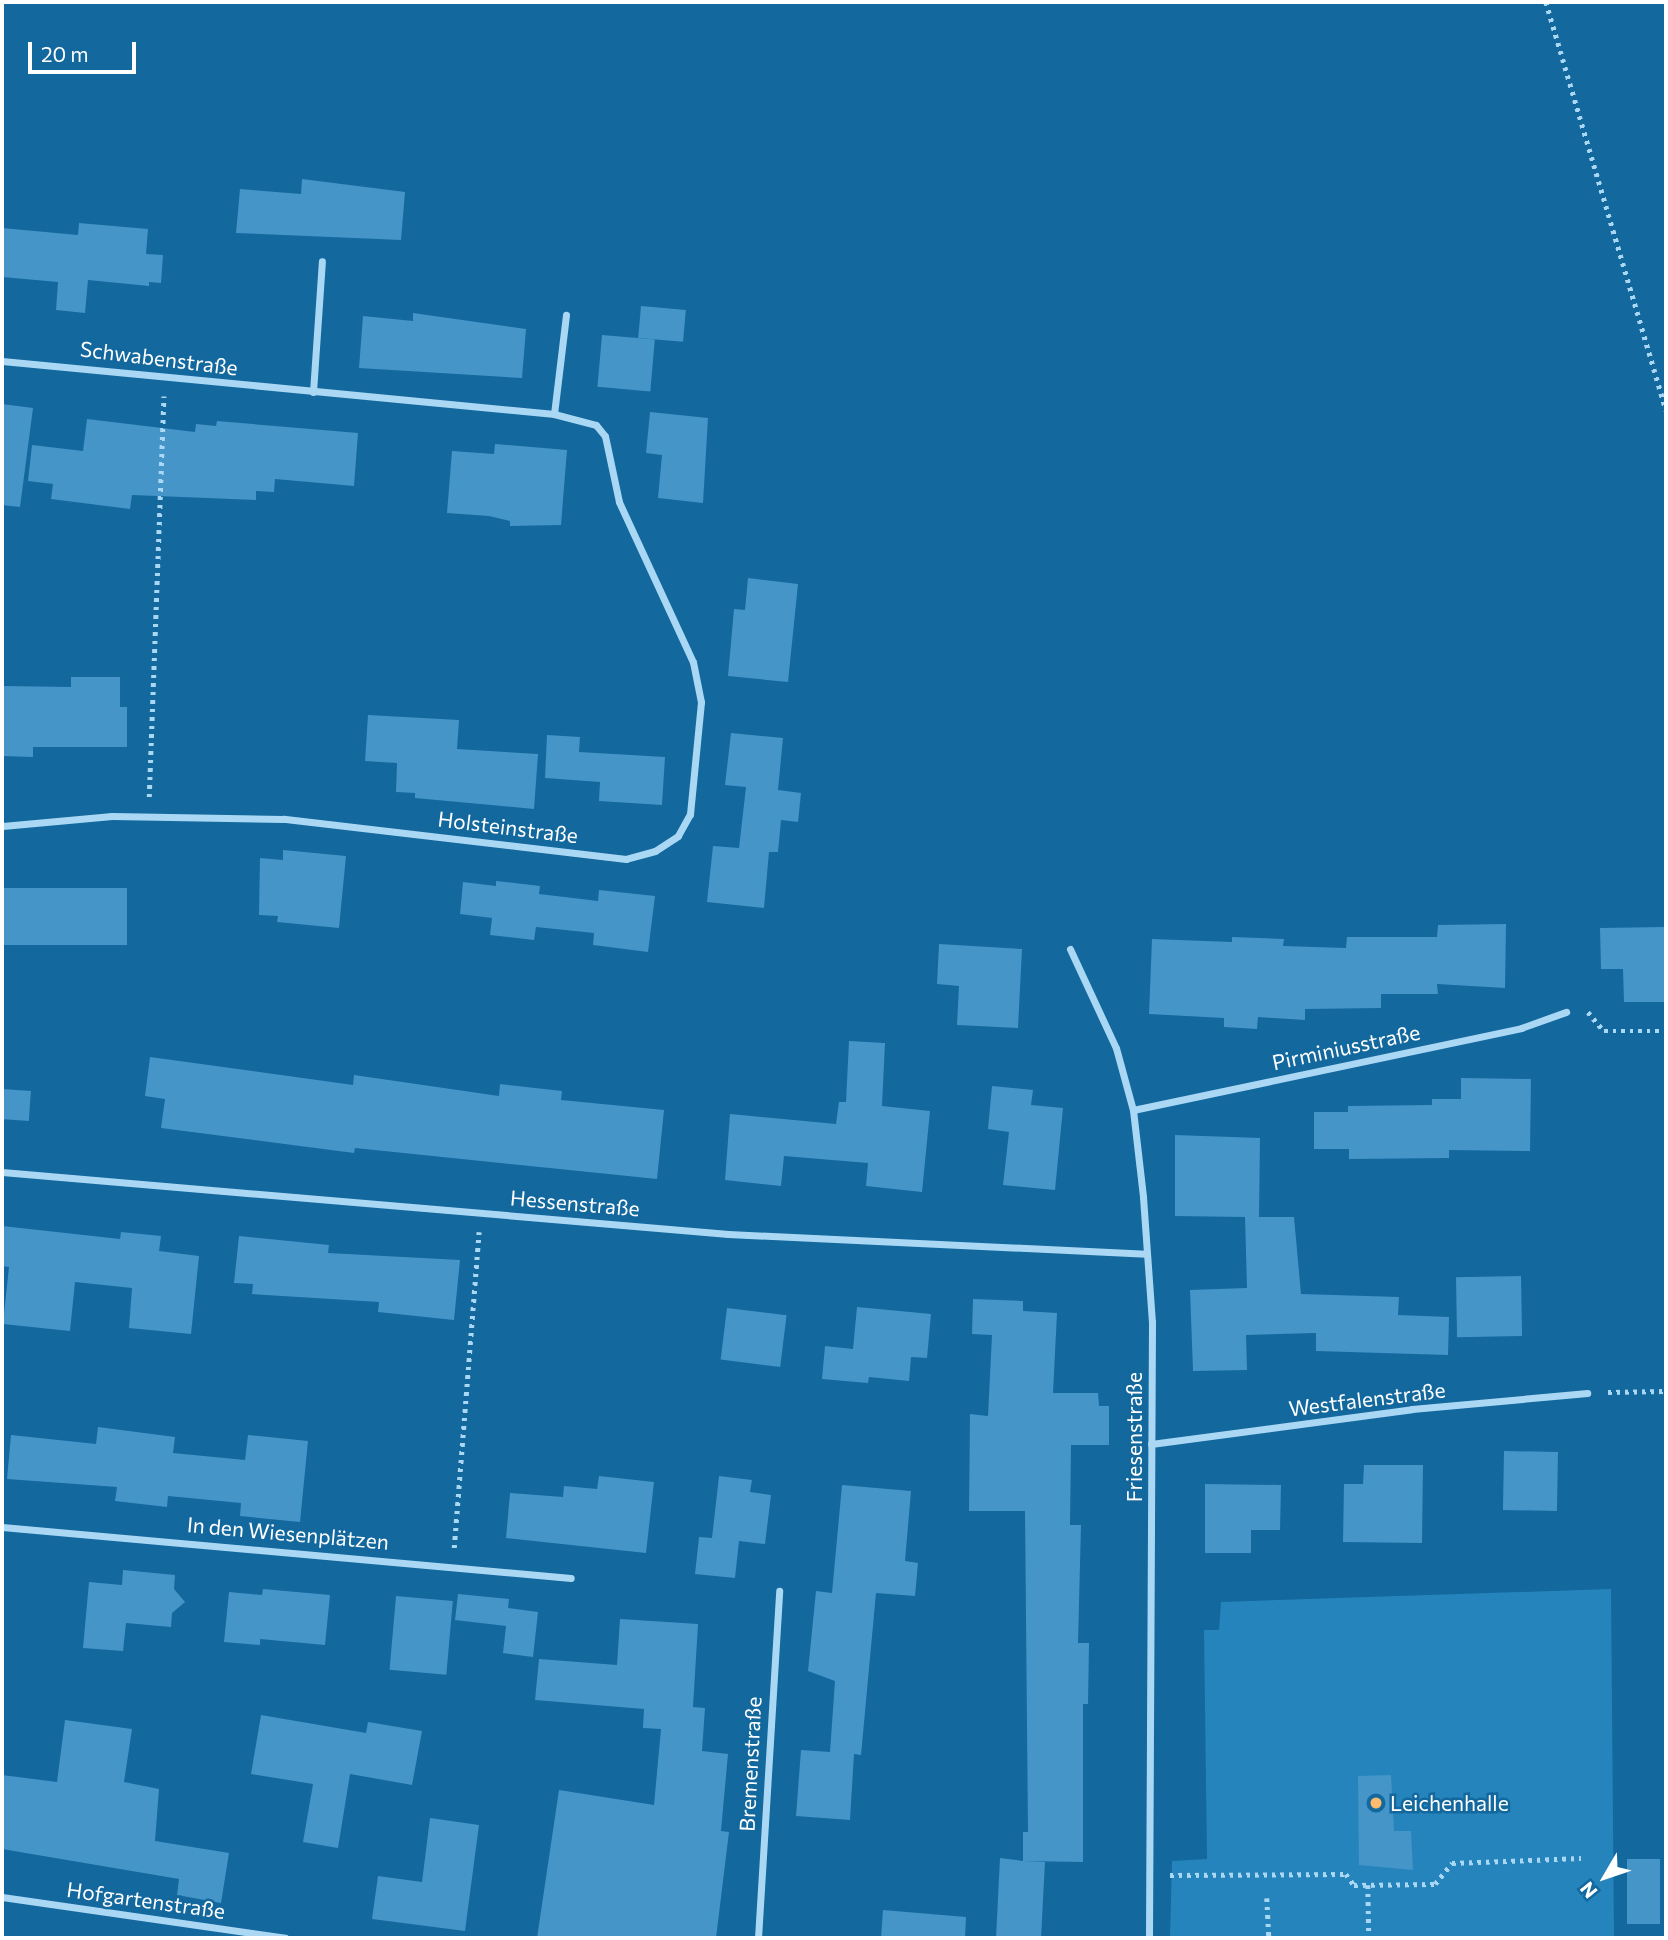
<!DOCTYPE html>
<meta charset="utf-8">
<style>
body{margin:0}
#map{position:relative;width:1668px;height:1940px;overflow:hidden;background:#13689e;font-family:Commissioner,sans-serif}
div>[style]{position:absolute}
.green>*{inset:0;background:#2684bc}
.building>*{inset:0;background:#4595c8;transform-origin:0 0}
.path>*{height:4.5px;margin-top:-2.25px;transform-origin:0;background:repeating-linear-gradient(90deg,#aad8f4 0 3.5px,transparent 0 8.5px)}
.minor>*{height:7px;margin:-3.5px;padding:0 3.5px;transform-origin:3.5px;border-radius:3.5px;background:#aad8f4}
.dots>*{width:19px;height:19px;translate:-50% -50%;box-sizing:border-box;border:4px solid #13689e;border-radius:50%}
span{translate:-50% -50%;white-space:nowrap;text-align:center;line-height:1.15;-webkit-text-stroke:5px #13689e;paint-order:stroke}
.street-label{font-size:21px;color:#fff}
.poi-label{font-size:21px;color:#fff}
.left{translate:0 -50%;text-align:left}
.frame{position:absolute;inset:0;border:4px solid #fff;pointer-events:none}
.north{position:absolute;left:1570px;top:1842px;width:70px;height:70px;-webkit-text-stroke:5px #13689e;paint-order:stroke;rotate:231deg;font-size:19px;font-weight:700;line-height:28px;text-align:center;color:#fff}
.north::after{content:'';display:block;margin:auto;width:24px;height:32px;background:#fff;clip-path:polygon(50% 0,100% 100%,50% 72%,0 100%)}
.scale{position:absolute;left:28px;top:42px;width:108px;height:32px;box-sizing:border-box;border:4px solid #fff;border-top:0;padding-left:9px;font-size:21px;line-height:24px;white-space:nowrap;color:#fff;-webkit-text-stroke:5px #13689e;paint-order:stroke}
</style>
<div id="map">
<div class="green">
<i style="clip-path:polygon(1611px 1589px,1614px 1938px,1170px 1938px,1172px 1861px,1207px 1859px,1204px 1630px,1219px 1630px,1221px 1602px)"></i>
</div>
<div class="building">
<i style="clip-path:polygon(302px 179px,405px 192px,401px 240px,236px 233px,240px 189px,301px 194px)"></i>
<i style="clip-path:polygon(79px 223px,148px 229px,146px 254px,163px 255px,161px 283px,149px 282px,149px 286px,88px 280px,85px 313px,56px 310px,58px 282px,2px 277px,2px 228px,78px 235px)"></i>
<i style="left:641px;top:306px;width:45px;height:32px;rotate:5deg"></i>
<i style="clip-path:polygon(413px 313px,526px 329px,522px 378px,359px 368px,363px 316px,413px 321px)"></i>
<i style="left:602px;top:335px;width:53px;height:52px;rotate:5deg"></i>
<i style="clip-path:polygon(2px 404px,33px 408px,20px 507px,2px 505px)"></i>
<i style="clip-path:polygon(650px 412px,708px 418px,703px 503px,658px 498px,662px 455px,646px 453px)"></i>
<i style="clip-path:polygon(87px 419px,195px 432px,196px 424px,216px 426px,217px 421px,358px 433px,354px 486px,275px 479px,274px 492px,256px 491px,256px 500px,132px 495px,130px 509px,51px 499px,53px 484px,28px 481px,32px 445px,83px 451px)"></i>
<i style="clip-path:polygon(495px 444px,567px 450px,561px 525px,510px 526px,510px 521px,489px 516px,447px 513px,452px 451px,494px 454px)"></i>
<i style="clip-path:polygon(748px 578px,798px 584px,788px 682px,728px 676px,734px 609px,745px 610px)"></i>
<i style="clip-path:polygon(71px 677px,120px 677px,120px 707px,127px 707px,127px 747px,33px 747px,33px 757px,2px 756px,2px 686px,71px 687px)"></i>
<i style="clip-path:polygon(368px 715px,459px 720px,457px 749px,538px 754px,534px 809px,415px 798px,415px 793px,396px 792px,397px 763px,365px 761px)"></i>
<i style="clip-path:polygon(731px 733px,783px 738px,778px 790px,801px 793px,798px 822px,781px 820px,778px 852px,769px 852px,764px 908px,707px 902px,713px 846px,739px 848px,746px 787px,725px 785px)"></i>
<i style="clip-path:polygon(547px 735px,580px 737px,579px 752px,665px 757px,662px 805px,599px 801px,600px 782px,545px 778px)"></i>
<i style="clip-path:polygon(283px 850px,346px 856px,339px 928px,277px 922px,278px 916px,259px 915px,260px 858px,283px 860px)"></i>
<i style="clip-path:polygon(496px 881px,540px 886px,539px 894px,598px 901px,599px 890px,655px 896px,648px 952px,593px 945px,594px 933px,536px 927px,534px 940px,490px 935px,492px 918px,460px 914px,463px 882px,496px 886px)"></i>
<i style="left:2px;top:888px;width:125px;height:57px"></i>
<i style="clip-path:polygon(1506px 924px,1505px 988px,1437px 984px,1438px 994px,1381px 994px,1381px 1008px,1305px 1009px,1305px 1020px,1258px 1017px,1257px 1029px,1224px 1027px,1224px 1018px,1149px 1014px,1152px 939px,1232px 942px,1232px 937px,1284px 939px,1283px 946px,1346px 948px,1347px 937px,1437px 937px,1438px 925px)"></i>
<i style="clip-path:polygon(1666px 927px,1666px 1002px,1624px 1002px,1623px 969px,1601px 969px,1600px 928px)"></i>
<i style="clip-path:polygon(939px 944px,1022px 949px,1018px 1028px,957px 1025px,959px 986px,937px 984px)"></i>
<i style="clip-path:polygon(849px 1041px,885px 1043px,882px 1106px,930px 1111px,922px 1192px,866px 1186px,868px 1163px,784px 1156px,781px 1186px,725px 1180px,730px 1114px,836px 1124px,839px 1102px,846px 1102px)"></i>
<i style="clip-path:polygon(150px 1057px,353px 1085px,354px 1075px,499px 1096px,500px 1084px,562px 1091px,561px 1100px,664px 1110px,657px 1179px,355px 1148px,354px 1153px,161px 1128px,165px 1099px,145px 1096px)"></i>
<i style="clip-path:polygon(1461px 1078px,1531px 1079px,1530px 1151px,1449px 1150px,1449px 1158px,1349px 1159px,1349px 1149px,1314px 1149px,1314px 1112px,1348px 1112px,1348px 1106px,1432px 1105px,1432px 1099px,1461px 1099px)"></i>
<i style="clip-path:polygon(992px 1086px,1033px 1090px,1031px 1105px,1063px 1108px,1055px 1190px,1003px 1185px,1009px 1132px,988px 1129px)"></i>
<i style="left:2px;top:1089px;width:29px;height:30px;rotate:4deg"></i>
<i style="clip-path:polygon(1175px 1135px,1260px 1138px,1259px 1217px,1294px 1217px,1301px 1294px,1399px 1297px,1398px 1315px,1449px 1317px,1448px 1355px,1316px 1351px,1316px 1333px,1246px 1335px,1247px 1370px,1193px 1371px,1190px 1290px,1247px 1288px,1245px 1217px,1175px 1216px)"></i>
<i style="clip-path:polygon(2px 1226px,120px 1239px,121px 1232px,161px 1236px,159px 1251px,199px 1256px,191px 1334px,129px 1328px,132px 1288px,75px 1282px,70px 1331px,3px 1324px,9px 1267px,2px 1266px)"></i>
<i style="clip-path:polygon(239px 1236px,329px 1245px,328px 1253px,460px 1260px,454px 1320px,378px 1312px,379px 1302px,252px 1294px,253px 1284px,234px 1283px)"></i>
<i style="left:1521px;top:1276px;width:60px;height:65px;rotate:89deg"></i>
<i style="clip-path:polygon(973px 1299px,1023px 1301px,1023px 1311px,1057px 1313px,1053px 1393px,1098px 1393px,1099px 1406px,1109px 1406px,1109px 1445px,1071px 1445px,1070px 1525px,1081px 1525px,1078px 1643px,1089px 1643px,1088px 1704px,1083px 1704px,1083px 1862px,1023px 1861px,1045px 1862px,1041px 1938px,996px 1938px,1000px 1858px,1023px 1861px,1023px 1832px,1028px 1832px,1025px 1511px,969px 1511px,970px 1414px,988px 1416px,992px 1335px,972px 1334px)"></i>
<i style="clip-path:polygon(857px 1307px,931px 1314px,927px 1358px,911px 1357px,909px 1381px,869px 1377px,868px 1383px,822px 1379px,825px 1346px,853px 1349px)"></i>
<i style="left:727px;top:1308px;width:60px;height:52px;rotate:7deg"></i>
<i style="clip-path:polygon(98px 1427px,175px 1437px,173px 1453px,245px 1460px,248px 1435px,308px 1441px,300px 1522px,240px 1516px,241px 1503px,168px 1496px,167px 1507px,115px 1501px,117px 1487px,7px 1479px,11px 1435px,96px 1444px)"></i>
<i style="left:1504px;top:1451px;width:54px;height:59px;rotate:1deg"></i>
<i style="clip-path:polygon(1364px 1465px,1423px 1465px,1422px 1543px,1343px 1542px,1344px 1484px,1363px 1484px)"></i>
<i style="clip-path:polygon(599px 1476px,654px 1482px,646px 1553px,506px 1538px,510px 1493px,563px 1497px,564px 1486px,597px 1489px)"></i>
<i style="clip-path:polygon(719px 1476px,752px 1480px,750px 1492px,771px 1495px,765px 1544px,739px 1541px,735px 1578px,695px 1574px,699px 1537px,712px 1538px)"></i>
<i style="clip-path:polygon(1205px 1484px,1281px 1485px,1280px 1530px,1251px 1530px,1251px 1553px,1205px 1553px)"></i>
<i style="clip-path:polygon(842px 1485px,911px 1491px,905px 1561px,918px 1563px,915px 1596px,876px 1593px,861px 1755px,854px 1754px,850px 1820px,796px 1816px,801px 1750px,830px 1752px,835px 1681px,808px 1671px,816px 1591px,832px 1593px)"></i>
<i style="clip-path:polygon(123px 1570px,175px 1575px,174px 1589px,185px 1602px,172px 1613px,171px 1627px,126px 1623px,123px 1651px,83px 1648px,89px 1582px,122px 1585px)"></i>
<i style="clip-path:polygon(263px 1589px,330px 1595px,325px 1645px,260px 1639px,260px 1645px,224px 1642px,229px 1592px,262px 1595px)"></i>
<i style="clip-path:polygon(458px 1594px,509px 1599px,508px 1608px,538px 1612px,533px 1657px,503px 1653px,506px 1626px,455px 1620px)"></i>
<i style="left:396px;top:1596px;width:57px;height:74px;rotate:5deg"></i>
<i style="clip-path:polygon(620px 1619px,698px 1624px,693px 1707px,705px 1708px,702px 1751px,728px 1754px,721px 1831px,729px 1832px,716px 1938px,537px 1938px,559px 1790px,654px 1805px,661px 1729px,643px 1728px,644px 1709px,535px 1700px,539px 1659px,617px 1665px)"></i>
<i style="clip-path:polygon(261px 1715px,366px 1733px,368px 1722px,422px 1731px,412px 1785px,350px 1774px,338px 1848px,303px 1842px,313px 1784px,251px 1774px)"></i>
<i style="clip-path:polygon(65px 1720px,132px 1729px,124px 1782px,159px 1789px,155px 1841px,229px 1853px,221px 1903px,177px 1895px,179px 1879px,2px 1849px,2px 1775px,57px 1782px)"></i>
<i style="clip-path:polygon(1391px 1775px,1394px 1831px,1411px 1831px,1413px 1870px,1359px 1865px,1358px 1776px)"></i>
<i style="clip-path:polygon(430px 1818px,479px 1825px,465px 1931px,372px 1919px,378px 1876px,422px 1882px)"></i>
<i style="left:1627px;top:1859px;width:33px;height:65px"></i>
<i style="clip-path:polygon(883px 1910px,966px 1917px,965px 1938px,881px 1938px)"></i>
</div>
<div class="path">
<i style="left:1546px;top:2px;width:426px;rotate:73.6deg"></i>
<i style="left:149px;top:797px;width:401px;rotate:-87.9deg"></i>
<i style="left:1588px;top:1012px;width:25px;rotate:50deg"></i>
<i style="left:1604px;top:1031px;width:62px"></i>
<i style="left:1608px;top:1392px;width:58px;rotate:-1deg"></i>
<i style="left:454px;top:1548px;width:317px;rotate:-85.5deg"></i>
<i style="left:1170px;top:1875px;width:176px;rotate:-0.3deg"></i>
<i style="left:1346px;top:1874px;width:14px;rotate:54deg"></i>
<i style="left:1354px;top:1885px;width:81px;rotate:-0.7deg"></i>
<i style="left:1435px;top:1884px;width:27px;rotate:-51deg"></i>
<i style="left:1452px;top:1863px;width:129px;rotate:-2.2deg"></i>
<i style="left:1368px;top:1885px;width:53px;rotate:88.9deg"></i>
<i style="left:1267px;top:1898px;width:40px;rotate:87.1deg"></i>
</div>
<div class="minor">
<i style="left:2px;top:361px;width:555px;rotate:5.48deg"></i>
<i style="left:554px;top:414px;width:43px;rotate:14.7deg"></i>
<i style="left:596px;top:425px;width:14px;rotate:51deg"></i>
<i style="left:605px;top:436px;width:67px;rotate:78deg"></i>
<i style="left:619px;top:502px;width:176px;rotate:65.2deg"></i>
<i style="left:693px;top:662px;width:41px;rotate:78.7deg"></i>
<i style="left:701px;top:702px;width:113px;rotate:95.6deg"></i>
<i style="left:690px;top:814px;width:25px;rotate:119deg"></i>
<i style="left:678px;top:836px;width:27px;rotate:147deg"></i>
<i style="left:655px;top:851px;width:30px;rotate:165deg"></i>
<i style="left:626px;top:859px;width:345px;rotate:-173.3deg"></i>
<i style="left:283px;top:819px;width:171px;rotate:-179deg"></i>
<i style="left:112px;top:816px;width:110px;rotate:174.8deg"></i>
<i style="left:313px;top:392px;width:131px;rotate:-86.1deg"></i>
<i style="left:554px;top:414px;width:100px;rotate:-83.1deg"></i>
<i style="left:1070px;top:949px;width:109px;rotate:65.1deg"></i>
<i style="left:1116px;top:1048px;width:64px;rotate:74.7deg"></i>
<i style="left:1133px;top:1110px;width:88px;rotate:83.4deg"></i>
<i style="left:1143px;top:1197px;width:125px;rotate:85.9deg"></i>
<i style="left:1152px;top:1322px;width:616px;rotate:90.28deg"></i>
<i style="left:1133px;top:1110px;width:397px;rotate:-11.9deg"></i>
<i style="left:1521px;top:1028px;width:48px;rotate:-19.6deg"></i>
<i style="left:2px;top:1172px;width:729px;rotate:4.88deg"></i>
<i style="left:728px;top:1234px;width:418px;rotate:2.7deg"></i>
<i style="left:1151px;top:1444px;width:263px;rotate:-7.6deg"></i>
<i style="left:1412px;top:1409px;width:176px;rotate:-5.2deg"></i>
<i style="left:2px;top:1527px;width:571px;rotate:5.12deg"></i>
<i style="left:2px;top:1897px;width:286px;rotate:8.2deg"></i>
<i style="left:758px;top:1938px;width:348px;rotate:-86.5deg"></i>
</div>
<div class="dots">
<i style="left:1376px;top:1803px;background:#ffbb6d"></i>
</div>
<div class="street-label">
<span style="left:159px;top:358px;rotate:7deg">Schwabenstraße</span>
<span style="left:508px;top:827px;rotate:7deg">Holsteinstraße</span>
<span style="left:1346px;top:1047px;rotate:-12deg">Pirminiusstraße</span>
<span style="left:575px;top:1203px;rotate:5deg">Hessenstraße</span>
<span style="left:1367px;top:1399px;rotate:-7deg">Westfalenstraße</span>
<span style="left:1134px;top:1437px;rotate:-90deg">Friesenstraße</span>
<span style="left:288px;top:1533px;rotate:5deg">In den Wiesenplätzen</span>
<span style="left:750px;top:1764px;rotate:-87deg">Bremenstraße</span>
<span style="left:146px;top:1900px;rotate:8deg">Hofgartenstraße</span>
</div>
<div class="poi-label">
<span class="left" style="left:1390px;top:1803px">Leichenhalle</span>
</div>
<div class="frame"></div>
<div class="north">N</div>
<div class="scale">20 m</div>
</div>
